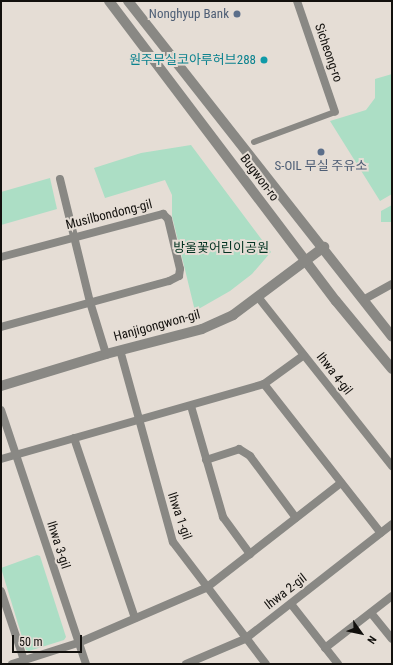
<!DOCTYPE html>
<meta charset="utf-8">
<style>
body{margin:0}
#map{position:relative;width:393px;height:665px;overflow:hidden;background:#e5ddd5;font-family:"Roboto Condensed","Noto Sans KR",sans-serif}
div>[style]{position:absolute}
.green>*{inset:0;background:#acdec5}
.pedestrian>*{height:6px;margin:-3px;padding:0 3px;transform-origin:3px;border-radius:3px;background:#898884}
.minor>*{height:8px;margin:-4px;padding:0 4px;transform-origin:4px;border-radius:4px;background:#898884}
.tertiary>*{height:10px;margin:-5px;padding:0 5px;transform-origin:5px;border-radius:5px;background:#898884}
.dots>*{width:11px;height:11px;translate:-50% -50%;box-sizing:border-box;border:2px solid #e5ddd5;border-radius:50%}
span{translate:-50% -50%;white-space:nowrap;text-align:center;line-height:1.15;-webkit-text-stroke:4px #e5ddd5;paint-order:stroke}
.service-label{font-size:13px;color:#4e5e75}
.right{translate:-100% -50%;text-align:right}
.street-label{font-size:13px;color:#12100d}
.culture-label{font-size:13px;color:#0d838f}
.park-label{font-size:13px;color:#033322}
.frame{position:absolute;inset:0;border:2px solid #12100d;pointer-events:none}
.north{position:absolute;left:341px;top:613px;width:40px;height:40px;-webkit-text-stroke:3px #e5ddd5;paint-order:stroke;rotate:123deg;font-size:11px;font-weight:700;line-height:16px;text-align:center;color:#12100d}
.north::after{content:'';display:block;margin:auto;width:14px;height:18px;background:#12100d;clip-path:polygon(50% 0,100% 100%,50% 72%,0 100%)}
.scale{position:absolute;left:12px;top:635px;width:70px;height:18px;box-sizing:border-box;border:2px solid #12100d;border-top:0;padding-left:5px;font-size:12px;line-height:14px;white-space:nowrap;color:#12100d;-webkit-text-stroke:3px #e5ddd5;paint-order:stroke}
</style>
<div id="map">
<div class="green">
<i style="clip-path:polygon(392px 74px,392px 194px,380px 201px,330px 121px,366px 110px,375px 98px,375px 79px)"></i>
<i style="clip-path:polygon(191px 145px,271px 252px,252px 274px,230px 291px,195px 311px,172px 216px,172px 195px,165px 180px,105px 198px,94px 168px,141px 153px)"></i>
<i style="clip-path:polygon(50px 178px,57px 209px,1px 225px,1px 192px)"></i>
<i style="clip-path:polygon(392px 205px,392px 222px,381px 222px,381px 211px)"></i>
<i style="clip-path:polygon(37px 555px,40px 556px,66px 637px,64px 640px,29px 651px,26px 650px,1px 568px)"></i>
</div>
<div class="pedestrian">
<i style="left:254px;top:142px;width:86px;rotate:-20.3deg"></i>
</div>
<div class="minor">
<i style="left:297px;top:1px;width:117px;rotate:71.1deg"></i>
<i style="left:60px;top:179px;width:127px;rotate:76.3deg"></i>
<i style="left:90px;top:302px;width:54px;rotate:72.9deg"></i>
<i style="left:1px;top:257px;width:168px;rotate:-14.9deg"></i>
<i style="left:163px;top:214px;width:7px;rotate:45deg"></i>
<i style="left:168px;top:219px;width:51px;rotate:76.5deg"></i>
<i style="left:180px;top:269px;width:7px;rotate:98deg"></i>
<i style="left:179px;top:276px;width:11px;rotate:153deg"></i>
<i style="left:169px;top:281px;width:174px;rotate:164.7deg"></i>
<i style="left:258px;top:297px;width:216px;rotate:51.6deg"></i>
<i style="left:363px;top:300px;width:33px;rotate:-29deg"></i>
<i style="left:120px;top:350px;width:199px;rotate:74.6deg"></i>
<i style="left:173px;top:542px;width:153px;rotate:52.7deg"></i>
<i style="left:264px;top:384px;width:189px;rotate:51.9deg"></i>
<i style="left:191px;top:406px;width:116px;rotate:73.9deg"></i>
<i style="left:223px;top:517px;width:46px;rotate:53.9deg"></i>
<i style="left:1px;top:410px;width:268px;rotate:71.5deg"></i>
<i style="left:74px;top:438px;width:190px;rotate:71.3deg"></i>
<i style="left:1px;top:459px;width:273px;rotate:-15.9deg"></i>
<i style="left:264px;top:384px;width:49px;rotate:-35.9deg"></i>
<i style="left:206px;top:460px;width:35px;rotate:-18deg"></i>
<i style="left:239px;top:449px;width:13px;rotate:32deg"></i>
<i style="left:250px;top:456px;width:77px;rotate:53.4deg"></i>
<i style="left:1px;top:591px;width:73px;rotate:71.6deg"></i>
<i style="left:291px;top:604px;width:76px;rotate:51.9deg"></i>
<i style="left:371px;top:613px;width:33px;rotate:51deg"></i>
<i style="left:325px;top:648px;width:85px;rotate:-37.8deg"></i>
<i style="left:12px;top:664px;width:69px;rotate:-17.7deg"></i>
<i style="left:78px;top:643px;width:139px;rotate:-23.3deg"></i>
<i style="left:206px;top:588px;width:171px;rotate:-37.9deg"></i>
<i style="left:186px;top:664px;width:64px;rotate:-23deg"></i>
<i style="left:245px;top:639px;width:187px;rotate:-38deg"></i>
</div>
<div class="tertiary">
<i style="left:109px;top:1px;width:376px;rotate:52.9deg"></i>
<i style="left:336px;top:301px;width:88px;rotate:50.5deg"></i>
<i style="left:128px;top:1px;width:427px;rotate:51.8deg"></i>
<i style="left:1px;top:386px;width:110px;rotate:-16.9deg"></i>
<i style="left:106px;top:354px;width:99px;rotate:-14.6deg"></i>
<i style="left:202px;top:329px;width:34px;rotate:-24deg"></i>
<i style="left:233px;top:315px;width:114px;rotate:-36.8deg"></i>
</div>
<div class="dots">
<i style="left:237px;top:14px;background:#5c6f8a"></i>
<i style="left:264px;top:60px;background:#0f9aa8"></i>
<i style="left:321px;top:152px;background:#5c6f8a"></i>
</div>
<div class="service-label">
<span class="right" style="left:229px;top:14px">Nonghyup Bank</span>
<span style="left:321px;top:166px">S-OIL 무실 주유소</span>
</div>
<div class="street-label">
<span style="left:328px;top:53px;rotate:71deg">Sicheong-ro</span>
<span style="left:259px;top:178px;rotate:53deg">Bugwon-ro</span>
<span style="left:109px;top:215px;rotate:-14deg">Musilbondong-gil</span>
<span style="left:157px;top:326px;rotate:-15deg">Hanjigongwon-gil</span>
<span style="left:334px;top:374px;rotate:52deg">Ihwa 4-gil</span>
<span style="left:179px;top:516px;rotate:71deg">Ihwa 1-gil</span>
<span style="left:58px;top:545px;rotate:72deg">Ihwa 3-gil</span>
<span style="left:286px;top:592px;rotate:-38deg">Ihwa 2-gil</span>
</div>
<div class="culture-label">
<span class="right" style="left:256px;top:60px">원주무실코아루허브288</span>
</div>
<div class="park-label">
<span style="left:221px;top:248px">방울꽃어린이공원</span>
</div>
<div class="frame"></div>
<div class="north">N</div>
<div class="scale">50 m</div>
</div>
